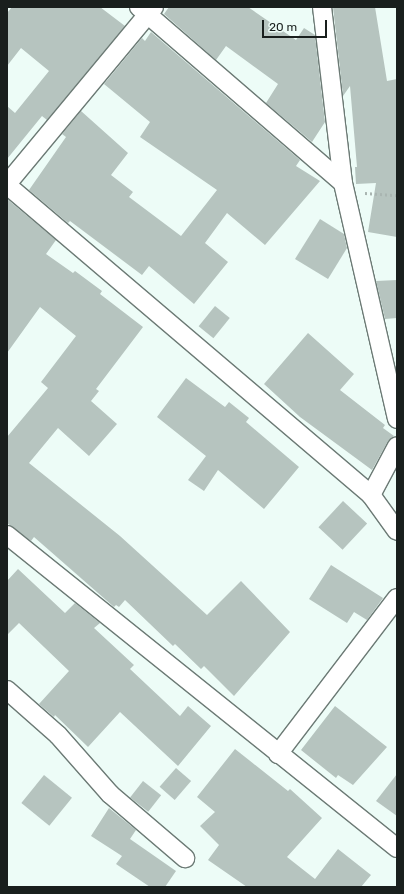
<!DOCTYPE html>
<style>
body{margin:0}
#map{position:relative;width:404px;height:894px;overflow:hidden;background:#edfcf7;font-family:Rubik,sans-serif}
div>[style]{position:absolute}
.building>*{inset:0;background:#b6c4bf;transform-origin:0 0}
.path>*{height:2.5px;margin-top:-1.25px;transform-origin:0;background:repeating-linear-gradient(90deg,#a9b5b1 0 2px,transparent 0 5px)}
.roads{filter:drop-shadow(1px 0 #6c7a75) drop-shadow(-1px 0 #6c7a75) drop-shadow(0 1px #6c7a75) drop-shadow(0 -1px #6c7a75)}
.street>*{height:18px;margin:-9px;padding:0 9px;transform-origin:9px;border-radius:9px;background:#fff}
span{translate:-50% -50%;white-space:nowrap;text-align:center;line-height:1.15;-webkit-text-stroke:3px #edfcf7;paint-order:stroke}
.frame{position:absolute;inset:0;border:8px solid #191f1d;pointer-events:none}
.scale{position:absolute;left:262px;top:20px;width:65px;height:18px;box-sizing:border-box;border:2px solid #191f1d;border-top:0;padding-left:5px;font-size:12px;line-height:14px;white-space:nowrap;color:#191f1d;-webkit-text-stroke:3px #edfcf7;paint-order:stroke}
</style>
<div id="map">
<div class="building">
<i style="clip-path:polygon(12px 7px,100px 7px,125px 26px,47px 120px,42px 116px,7px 159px,7px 106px,15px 113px,49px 71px,21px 48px,7px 66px,7px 13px)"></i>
<i style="clip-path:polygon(169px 7px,248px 7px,296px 40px,304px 28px,315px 35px,325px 122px,312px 142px,266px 103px,278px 84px,226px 46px,216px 60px,164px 14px)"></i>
<i style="clip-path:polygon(333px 7px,375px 7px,387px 81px,397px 79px,397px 237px,368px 232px,376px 183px,356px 184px,355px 167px,357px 167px,350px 86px,343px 96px)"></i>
<i style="clip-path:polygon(151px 32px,300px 160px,296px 166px,320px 181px,265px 245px,227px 213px,205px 243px,228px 262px,194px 304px,149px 266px,142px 275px,70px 221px,68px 223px,29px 190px,66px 137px,62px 134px,81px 111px,128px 153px,111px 175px,133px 192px,129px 197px,181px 236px,217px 190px,140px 137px,150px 122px,104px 84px,142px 38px,145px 41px)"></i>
<i style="clip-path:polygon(7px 199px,56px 240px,46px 254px,73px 273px,75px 271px,102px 291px,100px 294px,143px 327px,96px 389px,99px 391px,91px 401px,117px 424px,89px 456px,58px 428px,29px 463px,120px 536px,207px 615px,241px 581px,290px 632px,234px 696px,204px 666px,201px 669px,175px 644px,173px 646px,125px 600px,119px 607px,116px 605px,114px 607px,34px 537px,31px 541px,7px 523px,7px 437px,48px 388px,41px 382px,76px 336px,40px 307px,7px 353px)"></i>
<i style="clip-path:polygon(320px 219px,344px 234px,347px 248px,328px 279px,295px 259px)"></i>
<i style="clip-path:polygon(397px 280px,397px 318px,385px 319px,376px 281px)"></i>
<i style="left:215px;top:306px;width:19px;height:26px;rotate:39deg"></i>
<i style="clip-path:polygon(308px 333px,354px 374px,340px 390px,385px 425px,383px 428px,394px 436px,388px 441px,372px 470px,300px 417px,264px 384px)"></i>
<i style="clip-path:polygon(186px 378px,225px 407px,229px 402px,249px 418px,246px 422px,299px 467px,264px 509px,218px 470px,204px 491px,188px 480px,206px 456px,157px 417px)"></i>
<i style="left:343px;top:501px;width:33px;height:36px;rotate:43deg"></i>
<i style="clip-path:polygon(331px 565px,383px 598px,367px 620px,354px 612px,347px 623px,309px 599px)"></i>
<i style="clip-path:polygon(18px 569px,65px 613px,75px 603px,100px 623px,94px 628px,134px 665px,130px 669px,180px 716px,188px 706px,211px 726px,178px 766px,120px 712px,88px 747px,55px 715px,54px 717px,39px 704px,69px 671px,19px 623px,7px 635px,7px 581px)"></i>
<i style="clip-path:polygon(335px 706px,387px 747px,353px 785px,338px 775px,336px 778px,301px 750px)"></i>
<i style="clip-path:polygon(235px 749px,288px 791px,290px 789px,322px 818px,287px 857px,315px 879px,338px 849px,371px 875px,361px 887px,247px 887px,208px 860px,219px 845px,200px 826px,215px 812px,197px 797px)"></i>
<i style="left:176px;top:768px;width:20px;height:25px;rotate:41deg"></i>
<i style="clip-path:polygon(397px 774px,397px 816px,376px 801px)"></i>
<i style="left:44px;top:775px;width:36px;height:36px;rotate:39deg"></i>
<i style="left:143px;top:781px;width:23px;height:21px;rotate:38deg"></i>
<i style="clip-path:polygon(109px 808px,136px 830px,130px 839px,176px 871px,165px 887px,150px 887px,116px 864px,122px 856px,91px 836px)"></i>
</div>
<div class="path">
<i style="left:365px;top:193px;width:32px;rotate:4deg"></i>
</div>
<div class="roads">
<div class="street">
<i style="left:139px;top:7px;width:269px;rotate:40.8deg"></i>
<i style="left:322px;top:7px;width:177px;rotate:83.2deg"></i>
<i style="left:343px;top:183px;width:242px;rotate:77.1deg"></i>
<i style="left:7px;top:184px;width:230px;rotate:-50.3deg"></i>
<i style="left:7px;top:185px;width:478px;rotate:40.4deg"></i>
<i style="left:371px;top:495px;width:44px;rotate:54.2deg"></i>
<i style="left:371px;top:495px;width:55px;rotate:-62deg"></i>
<i style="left:7px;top:535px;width:500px;rotate:38.75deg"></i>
<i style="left:7px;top:690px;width:68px;rotate:41.4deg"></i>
<i style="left:58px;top:735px;width:79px;rotate:48.6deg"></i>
<i style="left:110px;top:794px;width:99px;rotate:40.5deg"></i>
<i style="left:278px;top:754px;width:196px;rotate:-52.7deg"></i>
</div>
</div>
<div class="frame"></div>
<div class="scale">20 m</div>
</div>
